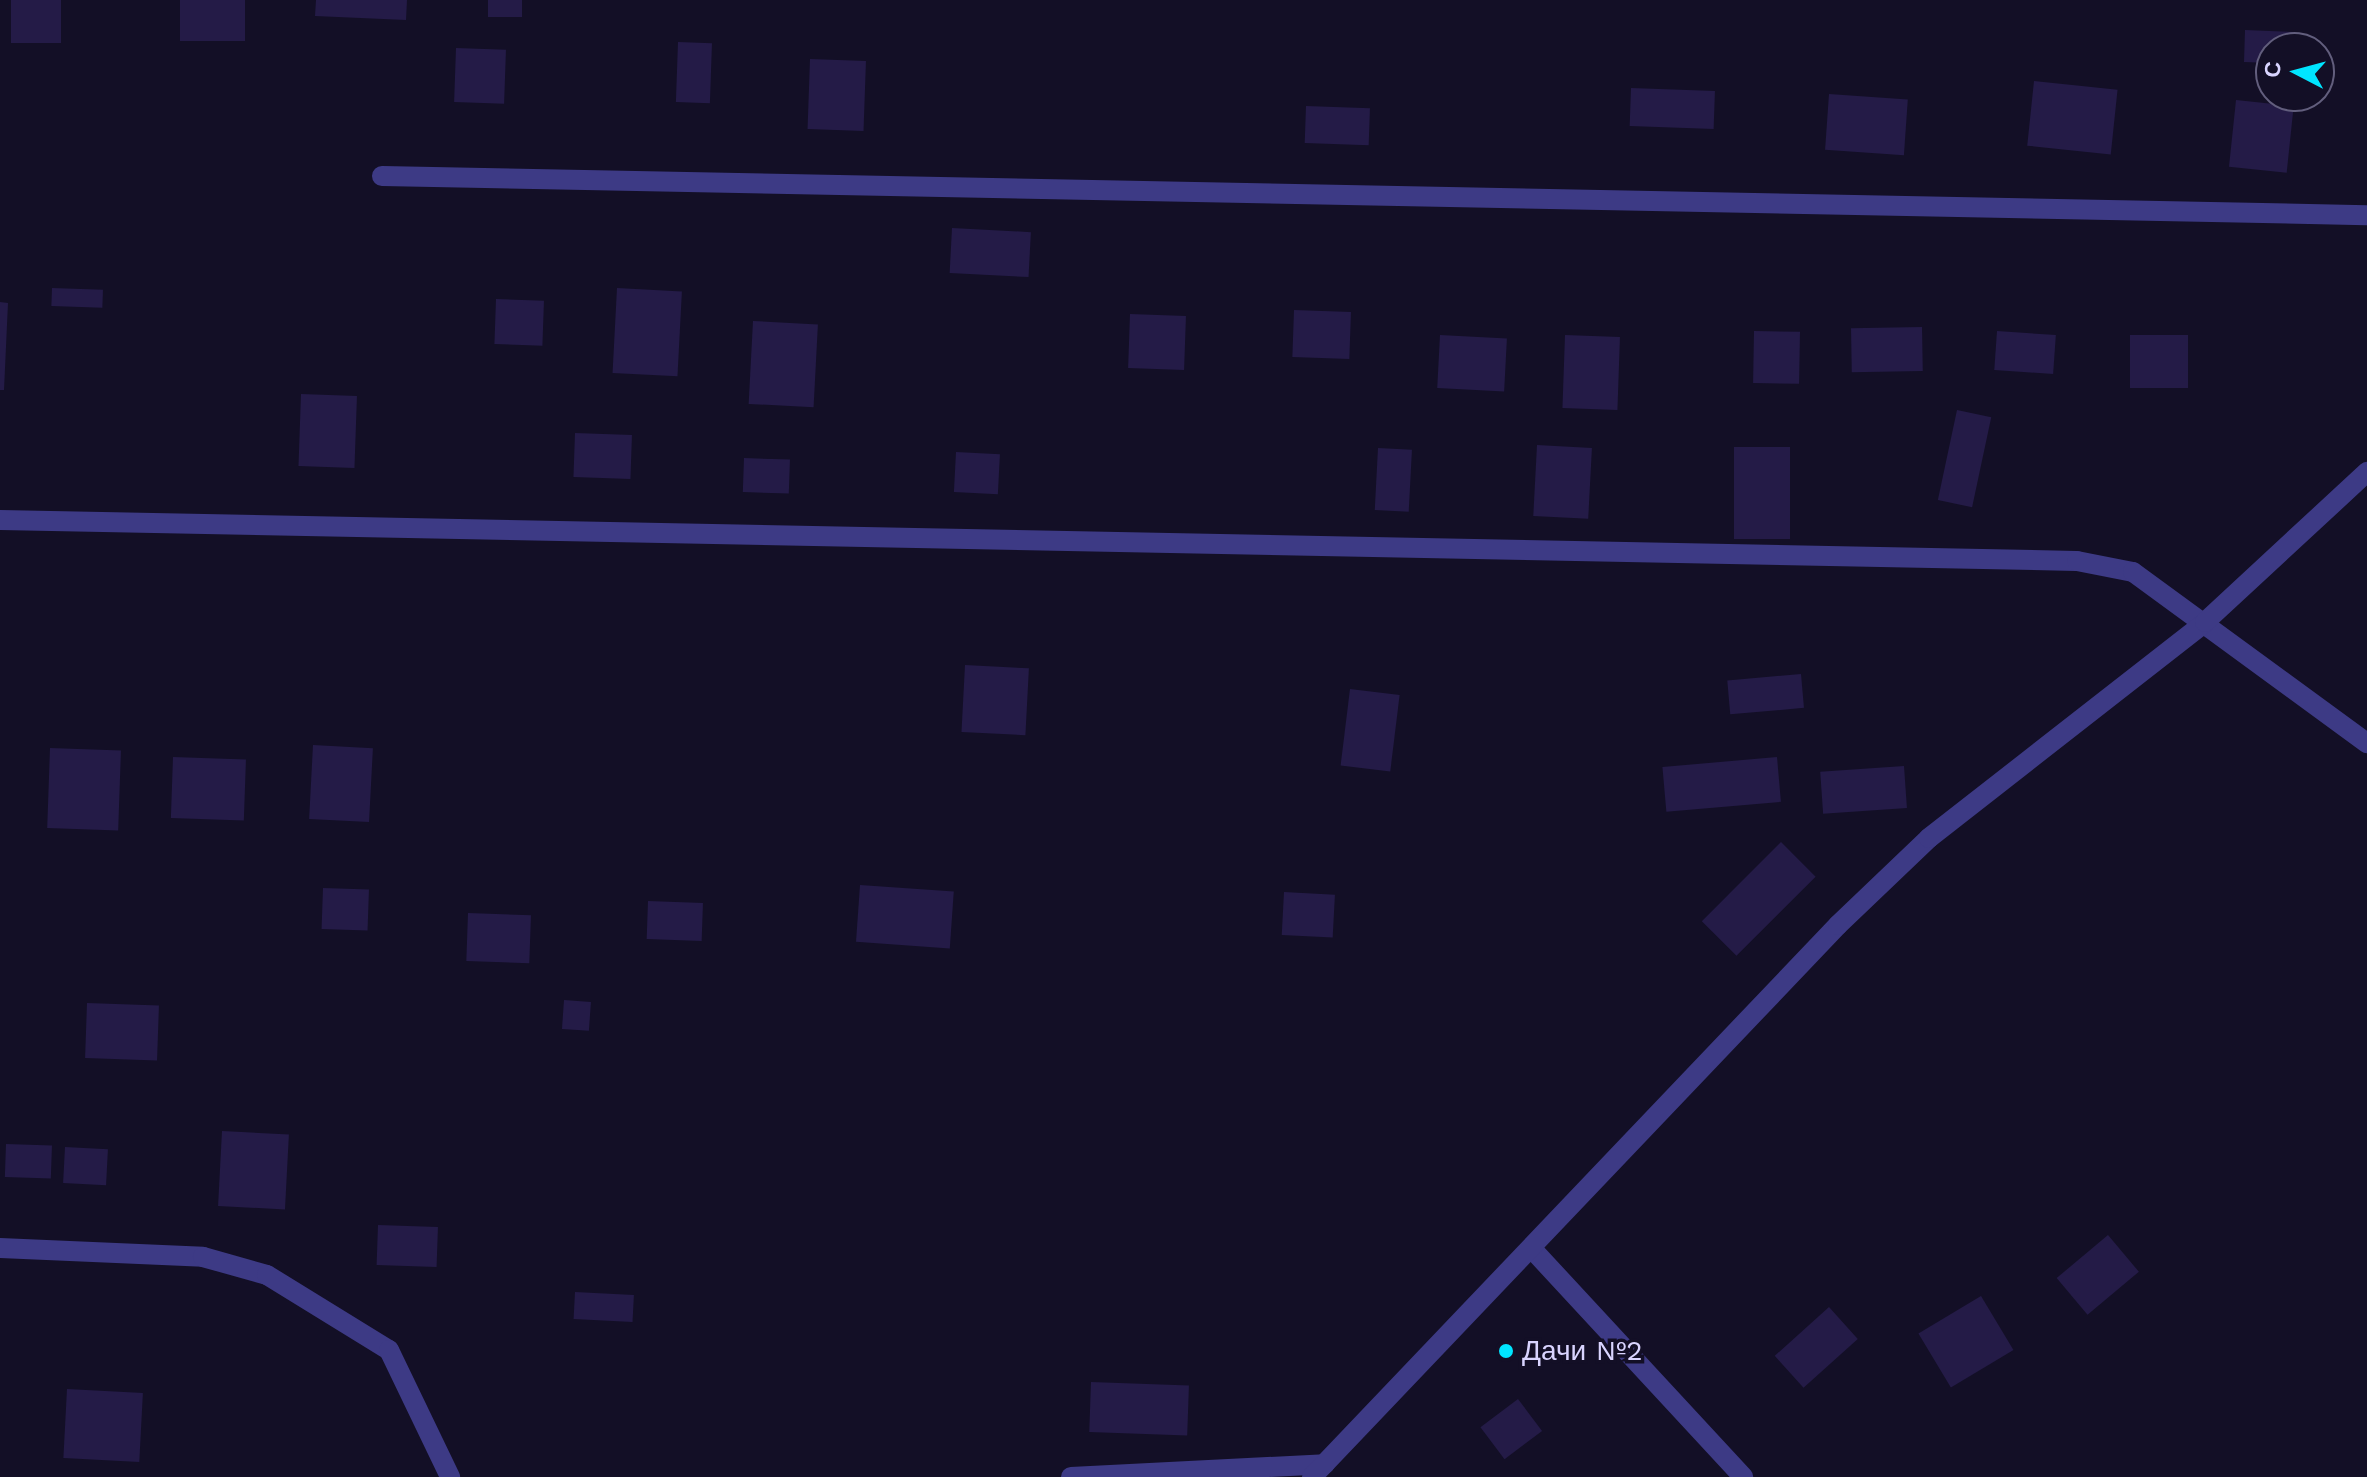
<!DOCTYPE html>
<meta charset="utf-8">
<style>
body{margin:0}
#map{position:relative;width:2367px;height:1477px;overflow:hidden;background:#130f26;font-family:"Work Sans",sans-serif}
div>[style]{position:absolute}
.building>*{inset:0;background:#241b47;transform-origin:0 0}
.minor>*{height:20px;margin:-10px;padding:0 10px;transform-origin:10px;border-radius:10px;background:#3d3a85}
.dots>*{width:22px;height:22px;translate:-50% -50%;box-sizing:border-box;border:4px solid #130f26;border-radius:50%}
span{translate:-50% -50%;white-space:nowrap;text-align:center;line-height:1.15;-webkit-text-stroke:7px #130f26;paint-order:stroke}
.poi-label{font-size:28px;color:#d9d4ff}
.left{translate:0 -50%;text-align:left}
.north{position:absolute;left:2255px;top:32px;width:80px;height:80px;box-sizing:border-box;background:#130f26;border:2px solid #625e7d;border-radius:50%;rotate:276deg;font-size:22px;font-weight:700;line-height:32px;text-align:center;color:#d9d4ff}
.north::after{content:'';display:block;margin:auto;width:28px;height:36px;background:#00e5ff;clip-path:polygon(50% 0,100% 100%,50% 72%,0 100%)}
</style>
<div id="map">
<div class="building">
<i style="left:11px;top:0;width:50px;height:43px"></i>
<i style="left:180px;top:0;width:65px;height:41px"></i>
<i style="clip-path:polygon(316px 0,407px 0,406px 20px,315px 16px)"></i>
<i style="left:488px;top:0;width:34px;height:17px"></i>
<i style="clip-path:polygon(2245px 30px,2294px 32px,2294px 48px,2271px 48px,2271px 63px,2244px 62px)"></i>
<i style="left:678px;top:42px;width:34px;height:60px;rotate:2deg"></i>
<i style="left:456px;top:48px;width:50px;height:54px;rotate:2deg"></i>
<i style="left:810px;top:59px;width:56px;height:70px;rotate:2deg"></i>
<i style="left:2034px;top:81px;width:84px;height:65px;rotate:6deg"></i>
<i style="left:1631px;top:88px;width:84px;height:38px;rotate:2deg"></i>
<i style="left:1829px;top:94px;width:79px;height:56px;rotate:4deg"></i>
<i style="left:2236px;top:100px;width:58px;height:67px;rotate:6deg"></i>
<i style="left:1306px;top:106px;width:64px;height:37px;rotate:2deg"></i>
<i style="left:952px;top:228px;width:79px;height:45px;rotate:3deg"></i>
<i style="left:52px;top:288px;width:51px;height:18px;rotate:2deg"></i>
<i style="left:617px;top:288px;width:65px;height:85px;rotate:3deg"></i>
<i style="left:496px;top:299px;width:48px;height:45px;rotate:2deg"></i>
<i style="clip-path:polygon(0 302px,8px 303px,4px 390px,0 390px)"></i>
<i style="left:1294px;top:310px;width:57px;height:47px;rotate:2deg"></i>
<i style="left:1130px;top:314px;width:56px;height:54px;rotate:2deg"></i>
<i style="left:753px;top:321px;width:65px;height:83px;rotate:3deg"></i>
<i style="left:1922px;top:327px;width:44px;height:71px;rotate:89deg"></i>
<i style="left:1754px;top:331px;width:46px;height:52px;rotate:1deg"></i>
<i style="left:1997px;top:331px;width:59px;height:39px;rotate:4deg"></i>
<i style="left:1440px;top:335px;width:67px;height:53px;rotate:3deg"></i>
<i style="left:1565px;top:335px;width:55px;height:73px;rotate:2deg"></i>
<i style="left:2130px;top:335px;width:58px;height:53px"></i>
<i style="left:301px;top:394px;width:56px;height:72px;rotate:2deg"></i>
<i style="left:1957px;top:410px;width:35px;height:92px;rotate:12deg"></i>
<i style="left:575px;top:433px;width:57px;height:44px;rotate:2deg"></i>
<i style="left:1537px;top:445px;width:55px;height:71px;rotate:3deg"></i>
<i style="left:1734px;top:447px;width:56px;height:92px"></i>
<i style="left:1378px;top:448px;width:34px;height:62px;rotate:3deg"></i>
<i style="left:956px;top:452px;width:44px;height:40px;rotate:3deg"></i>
<i style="left:744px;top:458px;width:46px;height:34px;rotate:2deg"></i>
<i style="left:965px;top:665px;width:64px;height:67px;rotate:3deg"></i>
<i style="left:1801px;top:674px;width:34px;height:74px;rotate:85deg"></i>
<i style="left:1350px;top:689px;width:50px;height:77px;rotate:7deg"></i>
<i style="left:313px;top:745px;width:60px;height:74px;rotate:3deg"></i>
<i style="left:50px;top:748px;width:71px;height:80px;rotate:2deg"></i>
<i style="left:173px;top:757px;width:73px;height:61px;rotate:2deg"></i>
<i style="left:1777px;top:757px;width:45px;height:115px;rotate:85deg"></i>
<i style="left:1904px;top:766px;width:42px;height:84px;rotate:86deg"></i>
<i style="left:1781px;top:842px;width:49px;height:112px;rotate:45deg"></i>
<i style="left:860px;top:885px;width:94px;height:57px;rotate:4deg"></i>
<i style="left:323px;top:888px;width:46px;height:41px;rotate:2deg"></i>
<i style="left:1284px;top:892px;width:51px;height:43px;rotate:3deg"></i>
<i style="left:648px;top:901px;width:55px;height:38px;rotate:2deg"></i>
<i style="left:468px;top:913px;width:63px;height:48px;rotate:2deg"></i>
<i style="left:564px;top:1000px;width:27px;height:29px;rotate:4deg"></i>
<i style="left:87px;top:1003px;width:72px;height:55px;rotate:2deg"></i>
<i style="left:222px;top:1131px;width:67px;height:75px;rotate:3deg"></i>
<i style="left:6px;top:1144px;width:46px;height:33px;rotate:2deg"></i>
<i style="left:65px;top:1147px;width:43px;height:36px;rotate:3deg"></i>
<i style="left:378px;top:1225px;width:60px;height:40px;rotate:2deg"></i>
<i style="left:2108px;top:1235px;width:48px;height:67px;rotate:50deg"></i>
<i style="left:575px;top:1292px;width:59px;height:27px;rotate:3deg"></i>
<i style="left:1981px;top:1296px;width:63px;height:73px;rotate:59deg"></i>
<i style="left:1829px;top:1307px;width:43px;height:73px;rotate:48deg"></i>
<i style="left:1091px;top:1382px;width:98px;height:50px;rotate:2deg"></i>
<i style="left:67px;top:1389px;width:76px;height:69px;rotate:3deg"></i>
<i style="left:1518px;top:1399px;width:40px;height:47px;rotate:53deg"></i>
</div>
<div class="minor">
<i style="left:382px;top:176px;width:1985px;rotate:1.13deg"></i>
<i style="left:0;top:520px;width:2077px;rotate:1.13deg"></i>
<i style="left:2077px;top:561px;width:57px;rotate:11.1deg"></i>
<i style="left:2133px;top:572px;width:290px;rotate:36.2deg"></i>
<i style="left:0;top:1248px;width:203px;rotate:2.5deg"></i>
<i style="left:203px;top:1257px;width:66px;rotate:15.7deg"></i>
<i style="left:267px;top:1275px;width:143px;rotate:31.6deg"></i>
<i style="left:389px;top:1350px;width:141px;rotate:64.3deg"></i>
<i style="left:1534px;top:1251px;width:308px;rotate:47.2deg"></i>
<i style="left:1071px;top:1477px;width:254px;rotate:-2.9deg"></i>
<i style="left:1312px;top:1477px;width:762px;rotate:-46.38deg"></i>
<i style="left:1838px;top:925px;width:126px;rotate:-43.7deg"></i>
<i style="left:1929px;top:838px;width:350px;rotate:-38deg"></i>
<i style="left:2205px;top:622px;width:221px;rotate:-42.8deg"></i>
</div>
<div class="dots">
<i style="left:1506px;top:1351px;background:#00e5ff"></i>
</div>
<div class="poi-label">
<span class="left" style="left:1522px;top:1351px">Дачи №2</span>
</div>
<div class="north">С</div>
</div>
